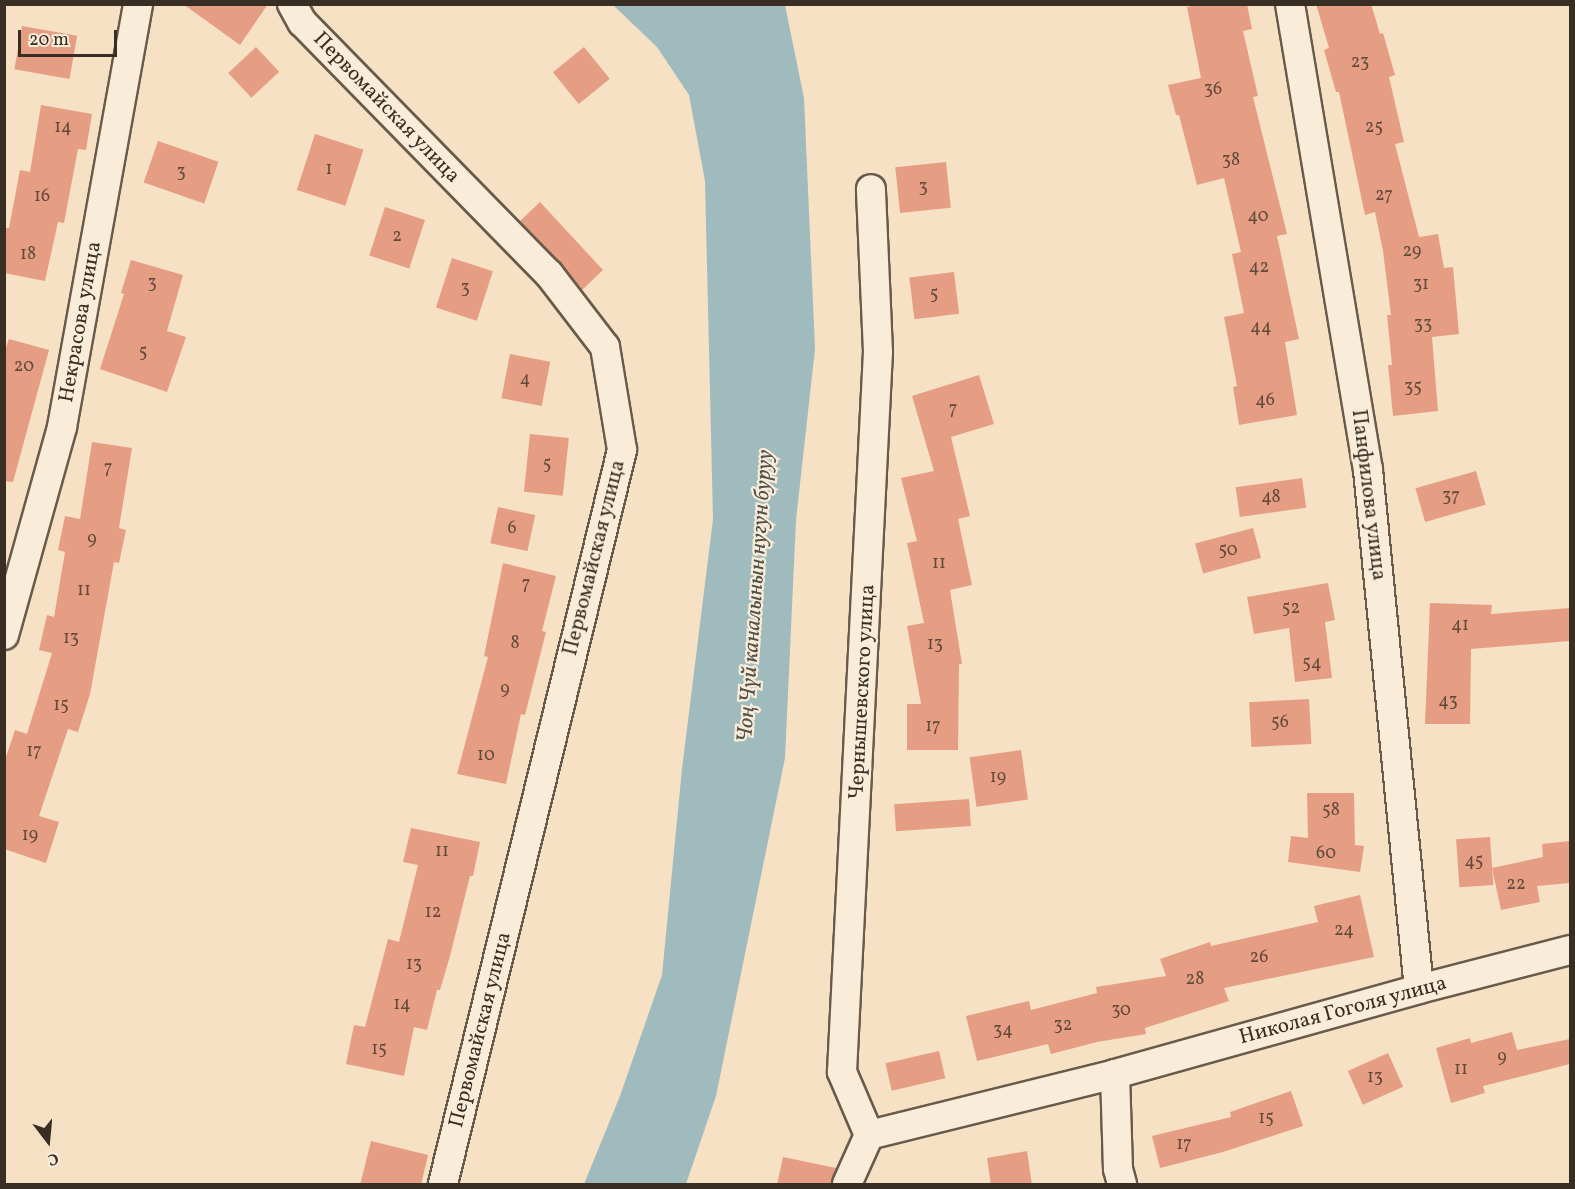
<!DOCTYPE html>
<meta charset="utf-8">
<style>
body{margin:0}
#map{position:relative;width:1575px;height:1189px;overflow:hidden;background:#f6e1c4;font-family:Vollkorn,serif}
div>[style]{position:absolute}
.water>*{inset:0;background:#a0bbbd}
.building>*{inset:0;background:#e59e83;transform-origin:0 0}
.roads{filter:drop-shadow(2px 0 #685b4b) drop-shadow(-2px 0 #685b4b) drop-shadow(0 2px #685b4b) drop-shadow(0 -2px #685b4b)}
.street>*{height:28px;margin:-14px;padding:0 14px;transform-origin:14px;border-radius:14px;background:#f9ecd9}
span{translate:-50% -50%;white-space:nowrap;text-align:center;line-height:1.15;-webkit-text-stroke:4.5px #f9ecd9;paint-order:stroke}
.number-label{font-size:18px;color:#634a3b}
.number-label span{-webkit-text-stroke-width:0}
.street-label{font-size:21px;color:#382e23}
.water-label{font-size:22px;color:#52514a;font-style:italic}
.frame{position:absolute;inset:0;border:6px solid #382e23;pointer-events:none}
.north{position:absolute;left:18px;top:1111px;width:60px;height:60px;-webkit-text-stroke:4px #f9ecd9;paint-order:stroke;rotate:164deg;font-size:16px;font-weight:700;line-height:24px;text-align:center;color:#382e23}
.north::after{content:'';display:block;margin:auto;width:21px;height:27px;background:#382e23;clip-path:polygon(50% 0,100% 100%,50% 72%,0 100%)}
.scale{position:absolute;left:18px;top:30px;width:99px;height:27px;box-sizing:border-box;border:3px solid #382e23;border-top:0;padding-left:8px;font-size:18px;line-height:21px;white-space:nowrap;color:#382e23;-webkit-text-stroke:4px #f9ecd9;paint-order:stroke}
</style>
<div id="map">
<div class="water">
<i style="clip-path:polygon(613px 5px,785px 5px,804px 98px,815px 349px,796px 520px,785px 758px,716px 1096px,686px 1184px,584px 1184px,620px 1096px,662px 975px,682px 769px,713px 519px,705px 181px,689px 95px,657px 47px)"></i>
</div>
<div class="building">
<i style="clip-path:polygon(183px 4px,268px 4px,240px 45px)"></i>
<i style="clip-path:polygon(1201px 4px,1247px 4px,1252px 29px,1243px 31px,1258px 96px,1253px 97px,1287px 234px,1277px 236px,1299px 339px,1285px 342px,1297px 415px,1239px 425px,1233px 387px,1237px 386px,1224px 317px,1244px 313px,1232px 254px,1241px 252px,1224px 178px,1197px 185px,1179px 115px,1176px 115px,1168px 85px,1201px 78px,1187px 7px)"></i>
<i style="clip-path:polygon(1316px 4px,1371px 4px,1380px 34px,1383px 33px,1395px 75px,1389px 77px,1404px 142px,1395px 144px,1419px 237px,1438px 234px,1444px 268px,1453px 267px,1459px 334px,1432px 337px,1438px 411px,1393px 416px,1388px 365px,1392px 365px,1387px 315px,1391px 315px,1383px 251px,1375px 212px,1365px 215px,1339px 92px,1336px 92px,1324px 50px,1329px 48px)"></i>
<i style="left:22px;top:26px;width:56px;height:44px;rotate:10deg"></i>
<i style="left:256px;top:47px;width:34px;height:38px;rotate:47deg"></i>
<i style="left:584px;top:47px;width:41px;height:40px;rotate:51deg"></i>
<i style="clip-path:polygon(41px 105px,92px 114px,86px 150px,78px 149px,64px 223px,58px 222px,45px 281px,4px 273px,4px 228px,9px 228px,20px 170px,30px 172px)"></i>
<i style="left:315px;top:134px;width:51px;height:59px;rotate:18deg"></i>
<i style="left:158px;top:141px;width:64px;height:44px;rotate:19deg"></i>
<i style="left:946px;top:162px;width:46px;height:51px;rotate:84deg"></i>
<i style="clip-path:polygon(540px 202px,603px 270px,582px 290px,561px 263px,520px 221px)"></i>
<i style="left:385px;top:207px;width:42px;height:51px;rotate:18deg"></i>
<i style="left:452px;top:258px;width:43px;height:52px;rotate:18deg"></i>
<i style="clip-path:polygon(131px 260px,183px 275px,167px 331px,186px 337px,167px 392px,100px 369px,124px 294px,121px 293px)"></i>
<i style="left:954px;top:272px;width:42px;height:45px;rotate:83deg"></i>
<i style="clip-path:polygon(9px 339px,49px 350px,13px 482px,4px 481px,4px 353px)"></i>
<i style="left:510px;top:354px;width:41px;height:45px;rotate:11deg"></i>
<i style="clip-path:polygon(979px 375px,994px 424px,951px 437px,970px 516px,958px 519px,972px 585px,950px 590px,962px 664px,959px 664px,958px 750px,907px 750px,907px 704px,921px 704px,907px 626px,924px 623px,907px 543px,917px 541px,901px 478px,934px 471px,912px 396px)"></i>
<i style="left:530px;top:434px;width:39px;height:58px;rotate:6deg"></i>
<i style="clip-path:polygon(92px 442px,132px 448px,119px 528px,126px 530px,119px 563px,114px 562px,90px 694px,78px 732px,68px 729px,39px 816px,59px 822px,46px 863px,4px 849px,4px 763px,15px 730px,27px 734px,52px 653px,39px 650px,47px 615px,54px 617px,65px 552px,58px 550px,65px 516px,80px 519px)"></i>
<i style="left:1476px;top:471px;width:35px;height:63px;rotate:74deg"></i>
<i style="left:1302px;top:478px;width:30px;height:67px;rotate:82deg"></i>
<i style="left:498px;top:507px;width:38px;height:37px;rotate:12deg"></i>
<i style="left:1253px;top:528px;width:31px;height:60px;rotate:75deg"></i>
<i style="clip-path:polygon(503px 563px,556px 576px,542px 631px,546px 632px,525px 715px,521px 714px,506px 784px,457px 774px,488px 657px,484px 656px)"></i>
<i style="clip-path:polygon(1328px 583px,1335px 620px,1325px 622px,1332px 678px,1295px 682px,1289px 628px,1254px 634px,1247px 597px)"></i>
<i style="clip-path:polygon(1430px 603px,1492px 605px,1491px 614px,1570px 608px,1570px 641px,1471px 649px,1470px 724px,1425px 724px)"></i>
<i style="left:1309px;top:699px;width:45px;height:60px;rotate:87deg"></i>
<i style="left:1021px;top:750px;width:50px;height:52px;rotate:82deg"></i>
<i style="clip-path:polygon(1307px 793px,1354px 793px,1355px 845px,1364px 846px,1360px 872px,1288px 862px,1291px 836px,1308px 838px)"></i>
<i style="left:969px;top:799px;width:27px;height:75px;rotate:86deg"></i>
<i style="clip-path:polygon(411px 828px,480px 842px,473px 876px,470px 876px,450px 956px,440px 990px,437px 990px,427px 1030px,414px 1027px,404px 1076px,346px 1064px,354px 1025px,365px 1027px,388px 939px,399px 942px,418px 865px,403px 862px)"></i>
<i style="left:1490px;top:837px;width:48px;height:34px;rotate:86deg"></i>
<i style="clip-path:polygon(1570px 841px,1570px 883px,1537px 886px,1540px 902px,1501px 910px,1492px 868px,1543px 857px,1542px 844px)"></i>
<i style="clip-path:polygon(1360px 895px,1374px 957px,1224px 988px,1229px 1001px,1145px 1028px,1146px 1034px,1097px 1042px,1051px 1054px,1048px 1044px,977px 1061px,966px 1016px,1029px 1001px,1031px 1010px,1097px 993px,1096px 987px,1166px 976px,1160px 959px,1210px 942px,1211px 946px,1318px 922px,1314px 906px)"></i>
<i style="clip-path:polygon(1512px 1032px,1517px 1050px,1570px 1039px,1570px 1064px,1483px 1086px,1485px 1093px,1451px 1103px,1436px 1048px,1470px 1038px,1471px 1043px)"></i>
<i style="left:939px;top:1051px;width:28px;height:55px;rotate:77deg"></i>
<i style="left:1388px;top:1053px;width:37px;height:44px;rotate:66deg"></i>
<i style="clip-path:polygon(1291px 1091px,1303px 1126px,1223px 1152px,1160px 1168px,1152px 1136px,1231px 1117px,1230px 1112px)"></i>
<i style="clip-path:polygon(371px 1141px,428px 1155px,421px 1185px,360px 1185px)"></i>
<i style="clip-path:polygon(1027px 1151px,1032px 1185px,991px 1185px,987px 1158px)"></i>
<i style="clip-path:polygon(783px 1157px,836px 1168px,831px 1185px,777px 1185px)"></i>
</div>
<div class="roads">
<div class="street">
<i style="left:292px;top:4px;width:21px;rotate:61deg"></i>
<i style="left:302px;top:22px;width:353px;rotate:45.6deg"></i>
<i style="left:549px;top:274px;width:92px;rotate:52.5deg"></i>
<i style="left:605px;top:347px;width:104px;rotate:80.6deg"></i>
<i style="left:622px;top:450px;width:756px;rotate:103.71deg"></i>
<i style="left:1290px;top:4px;width:472px;rotate:80.5deg"></i>
<i style="left:1368px;top:470px;width:521px;rotate:84.39deg"></i>
<i style="left:4px;top:635px;width:216px;rotate:-74.4deg"></i>
<i style="left:62px;top:427px;width:430px;rotate:-79.8deg"></i>
<i style="left:1115px;top:1074px;width:95px;rotate:88.2deg"></i>
<i style="left:1118px;top:1169px;width:16px;rotate:75deg"></i>
<i style="left:869px;top:1135px;width:253px;rotate:-13.9deg"></i>
<i style="left:1115px;top:1074px;width:316px;rotate:-15.6deg"></i>
<i style="left:1419px;top:989px;width:156px;rotate:-14.5deg"></i>
<i style="left:847px;top:1184px;width:54px;rotate:-65.8deg"></i>
<i style="left:869px;top:1135px;width:69px;rotate:-113.2deg"></i>
<i style="left:842px;top:1072px;width:721px;rotate:-87.14deg"></i>
<i style="left:878px;top:352px;width:163px;rotate:-92.5deg"></i>
</div>
</div>
<div class="number-label">
<span style="left:1360px;top:63px">23</span>
<span style="left:1213px;top:90px">36</span>
<span style="left:63px;top:128px">14</span>
<span style="left:1374px;top:128px">25</span>
<span style="left:1231px;top:161px">38</span>
<span style="left:329px;top:170px">1</span>
<span style="left:181px;top:173px">3</span>
<span style="left:923px;top:188px">3</span>
<span style="left:1384px;top:196px">27</span>
<span style="left:42px;top:197px">16</span>
<span style="left:1258px;top:217px">40</span>
<span style="left:397px;top:237px">2</span>
<span style="left:1412px;top:252px">29</span>
<span style="left:28px;top:255px">18</span>
<span style="left:1259px;top:268px">42</span>
<span style="left:152px;top:284px">3</span>
<span style="left:1421px;top:285px">31</span>
<span style="left:465px;top:289px">3</span>
<span style="left:934px;top:295px">5</span>
<span style="left:1423px;top:325px">33</span>
<span style="left:1261px;top:328px">44</span>
<span style="left:143px;top:353px">5</span>
<span style="left:24px;top:367px">20</span>
<span style="left:525px;top:380px">4</span>
<span style="left:1413px;top:388px">35</span>
<span style="left:1265px;top:401px">46</span>
<span style="left:953px;top:410px">7</span>
<span style="left:547px;top:465px">5</span>
<span style="left:108px;top:469px">7</span>
<span style="left:1451px;top:497px">37</span>
<span style="left:1271px;top:498px">48</span>
<span style="left:512px;top:529px">6</span>
<span style="left:92px;top:540px">9</span>
<span style="left:1228px;top:551px">50</span>
<span style="left:939px;top:564px">11</span>
<span style="left:526px;top:585px">7</span>
<span style="left:84px;top:591px">11</span>
<span style="left:1291px;top:609px">52</span>
<span style="left:1460px;top:626px">41</span>
<span style="left:71px;top:639px">13</span>
<span style="left:515px;top:644px">8</span>
<span style="left:935px;top:645px">13</span>
<span style="left:1312px;top:664px">54</span>
<span style="left:505px;top:690px">9</span>
<span style="left:1448px;top:702px">43</span>
<span style="left:61px;top:706px">15</span>
<span style="left:1280px;top:723px">56</span>
<span style="left:933px;top:727px">17</span>
<span style="left:34px;top:752px">17</span>
<span style="left:486px;top:756px">10</span>
<span style="left:998px;top:778px">19</span>
<span style="left:1331px;top:811px">58</span>
<span style="left:30px;top:836px">19</span>
<span style="left:442px;top:852px">11</span>
<span style="left:1326px;top:854px">60</span>
<span style="left:1474px;top:862px">45</span>
<span style="left:1516px;top:885px">22</span>
<span style="left:433px;top:913px">12</span>
<span style="left:1344px;top:931px">24</span>
<span style="left:1259px;top:958px">26</span>
<span style="left:414px;top:965px">13</span>
<span style="left:1195px;top:980px">28</span>
<span style="left:402px;top:1005px">14</span>
<span style="left:1121px;top:1011px">30</span>
<span style="left:1063px;top:1026px">32</span>
<span style="left:1003px;top:1031px">34</span>
<span style="left:379px;top:1050px">15</span>
<span style="left:1502px;top:1058px">9</span>
<span style="left:1461px;top:1070px">11</span>
<span style="left:1375px;top:1078px">13</span>
<span style="left:1266px;top:1119px">15</span>
<span style="left:1184px;top:1145px">17</span>
</div>
<div class="street-label">
<span style="left:386px;top:108px;rotate:46deg">Первомайская улица</span>
<span style="left:81px;top:322px;rotate:-80deg">Некрасова улица</span>
<span style="left:1368px;top:495px;rotate:83deg">Панфилова улица</span>
<span style="left:595px;top:558px;rotate:-76deg">Первомайская улица</span>
<span style="left:863px;top:692px;rotate:-87deg">Чернышевского улица</span>
<span style="left:1343px;top:1011px;rotate:-15deg">Николая Гоголя улица</span>
<span style="left:481px;top:1030px;rotate:-76deg">Первомайская улица</span>
</div>
<div class="water-label">
<span style="left:756px;top:596px;rotate:-86deg">Чоң Чүй каналынын нугун буруу</span>
</div>
<div class="frame"></div>
<div class="north">С</div>
<div class="scale">20 m</div>
</div>
